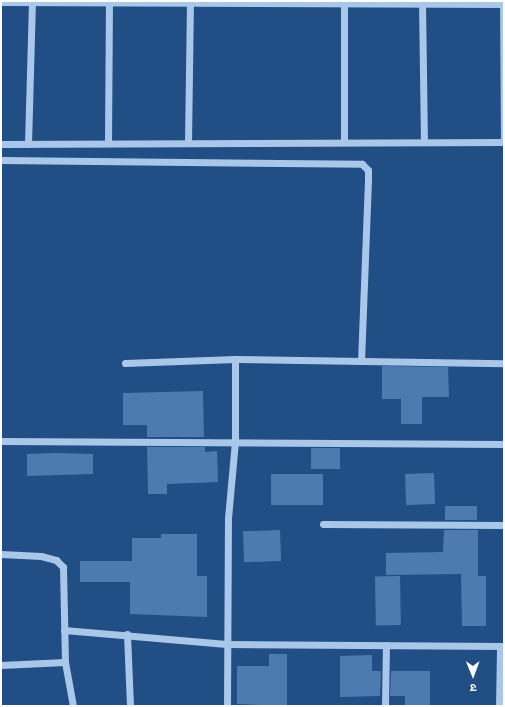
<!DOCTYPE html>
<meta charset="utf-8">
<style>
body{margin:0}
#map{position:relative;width:505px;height:707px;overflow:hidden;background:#204e85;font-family:"Work Sans","Noto Sans Devanagari",sans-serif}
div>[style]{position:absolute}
.building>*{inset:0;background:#4d7baf;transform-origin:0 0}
.minor>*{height:7px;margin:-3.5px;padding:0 3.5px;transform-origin:3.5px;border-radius:3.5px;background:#a9c7e9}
span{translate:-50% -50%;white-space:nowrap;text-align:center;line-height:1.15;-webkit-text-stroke:4px #204e85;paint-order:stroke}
.frame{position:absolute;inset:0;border:2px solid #fff;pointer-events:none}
.north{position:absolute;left:453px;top:655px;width:40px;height:40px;-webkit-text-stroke:3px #204e85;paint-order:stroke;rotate:179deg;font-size:11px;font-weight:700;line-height:16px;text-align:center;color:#fff}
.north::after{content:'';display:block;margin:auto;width:14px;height:18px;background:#fff;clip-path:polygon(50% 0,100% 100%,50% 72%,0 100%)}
</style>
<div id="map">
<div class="building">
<i style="clip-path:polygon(382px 366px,448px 367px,449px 397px,422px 397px,422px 424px,401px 424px,401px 399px,382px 399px)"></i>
<i style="clip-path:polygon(203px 391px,204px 437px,147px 437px,147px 425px,123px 425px,123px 393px)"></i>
<i style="clip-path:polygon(147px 447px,205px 447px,205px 452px,217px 451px,218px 482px,167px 484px,167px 494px,148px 494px)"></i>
<i style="left:311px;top:448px;width:29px;height:21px"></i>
<i style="clip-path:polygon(55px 453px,93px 454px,93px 474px,27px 476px,27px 454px)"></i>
<i style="left:434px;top:473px;width:31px;height:29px;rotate:88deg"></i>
<i style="left:271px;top:474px;width:52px;height:31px"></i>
<i style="left:445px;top:506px;width:32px;height:14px"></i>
<i style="left:280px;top:530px;width:31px;height:37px;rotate:88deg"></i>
<i style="clip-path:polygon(444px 530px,478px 530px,478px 576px,486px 576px,486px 626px,462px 626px,461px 574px,386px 575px,386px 553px,443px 552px)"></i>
<i style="clip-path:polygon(161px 534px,197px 534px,197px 576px,207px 576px,207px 617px,130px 614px,130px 582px,80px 582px,80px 561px,132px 561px,132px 538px,161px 538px)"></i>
<i style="left:400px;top:576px;width:49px;height:25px;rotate:89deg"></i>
<i style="clip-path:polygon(269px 654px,287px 654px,287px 706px,237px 704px,237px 666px,269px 666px)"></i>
<i style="clip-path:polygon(372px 655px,372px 671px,381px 671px,380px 696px,340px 697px,340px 656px)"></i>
<i style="clip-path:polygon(391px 671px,430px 671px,430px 706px,405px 706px,405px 696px,390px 696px)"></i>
</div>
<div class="minor">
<i style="left:344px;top:1px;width:141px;rotate:90deg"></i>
<i style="left:422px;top:1px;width:141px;rotate:89.2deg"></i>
<i style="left:503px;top:1px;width:141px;rotate:89.6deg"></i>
<i style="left:1px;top:2px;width:503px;rotate:0.23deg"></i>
<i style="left:108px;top:143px;width:140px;rotate:-89.6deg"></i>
<i style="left:188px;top:143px;width:140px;rotate:-89.2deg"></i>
<i style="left:1px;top:144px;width:503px;rotate:-0.23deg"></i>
<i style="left:28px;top:144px;width:142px;rotate:-88.4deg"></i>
<i style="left:1px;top:160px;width:361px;rotate:0.6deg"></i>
<i style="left:362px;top:164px;width:8px;rotate:45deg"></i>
<i style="left:368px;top:170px;width:10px;rotate:90deg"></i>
<i style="left:368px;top:180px;width:181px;rotate:92.2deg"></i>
<i style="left:125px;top:363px;width:110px;rotate:-2.1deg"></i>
<i style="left:235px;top:359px;width:269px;rotate:0.9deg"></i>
<i style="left:1px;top:441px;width:503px;rotate:0.34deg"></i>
<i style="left:323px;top:524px;width:181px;rotate:0.3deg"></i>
<i style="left:1px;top:554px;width:40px;rotate:2.9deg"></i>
<i style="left:41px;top:556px;width:16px;rotate:15deg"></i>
<i style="left:56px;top:560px;width:10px;rotate:45deg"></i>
<i style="left:63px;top:567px;width:95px;rotate:88.8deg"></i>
<i style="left:65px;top:662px;width:45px;rotate:79.7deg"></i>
<i style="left:64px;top:630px;width:163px;rotate:4.9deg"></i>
<i style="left:226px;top:644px;width:278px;rotate:0.4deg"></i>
<i style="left:127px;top:634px;width:72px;rotate:87.6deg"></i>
<i style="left:1px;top:665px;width:64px;rotate:-2.7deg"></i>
<i style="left:227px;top:706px;width:188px;rotate:-89.7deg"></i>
<i style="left:228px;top:518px;width:77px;rotate:-84.8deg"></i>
<i style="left:235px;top:441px;width:82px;rotate:-90deg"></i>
<i style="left:385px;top:706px;width:61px;rotate:-89.1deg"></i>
<i style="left:499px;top:706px;width:60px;rotate:-89deg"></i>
</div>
<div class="frame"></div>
<div class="north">उ</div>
</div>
